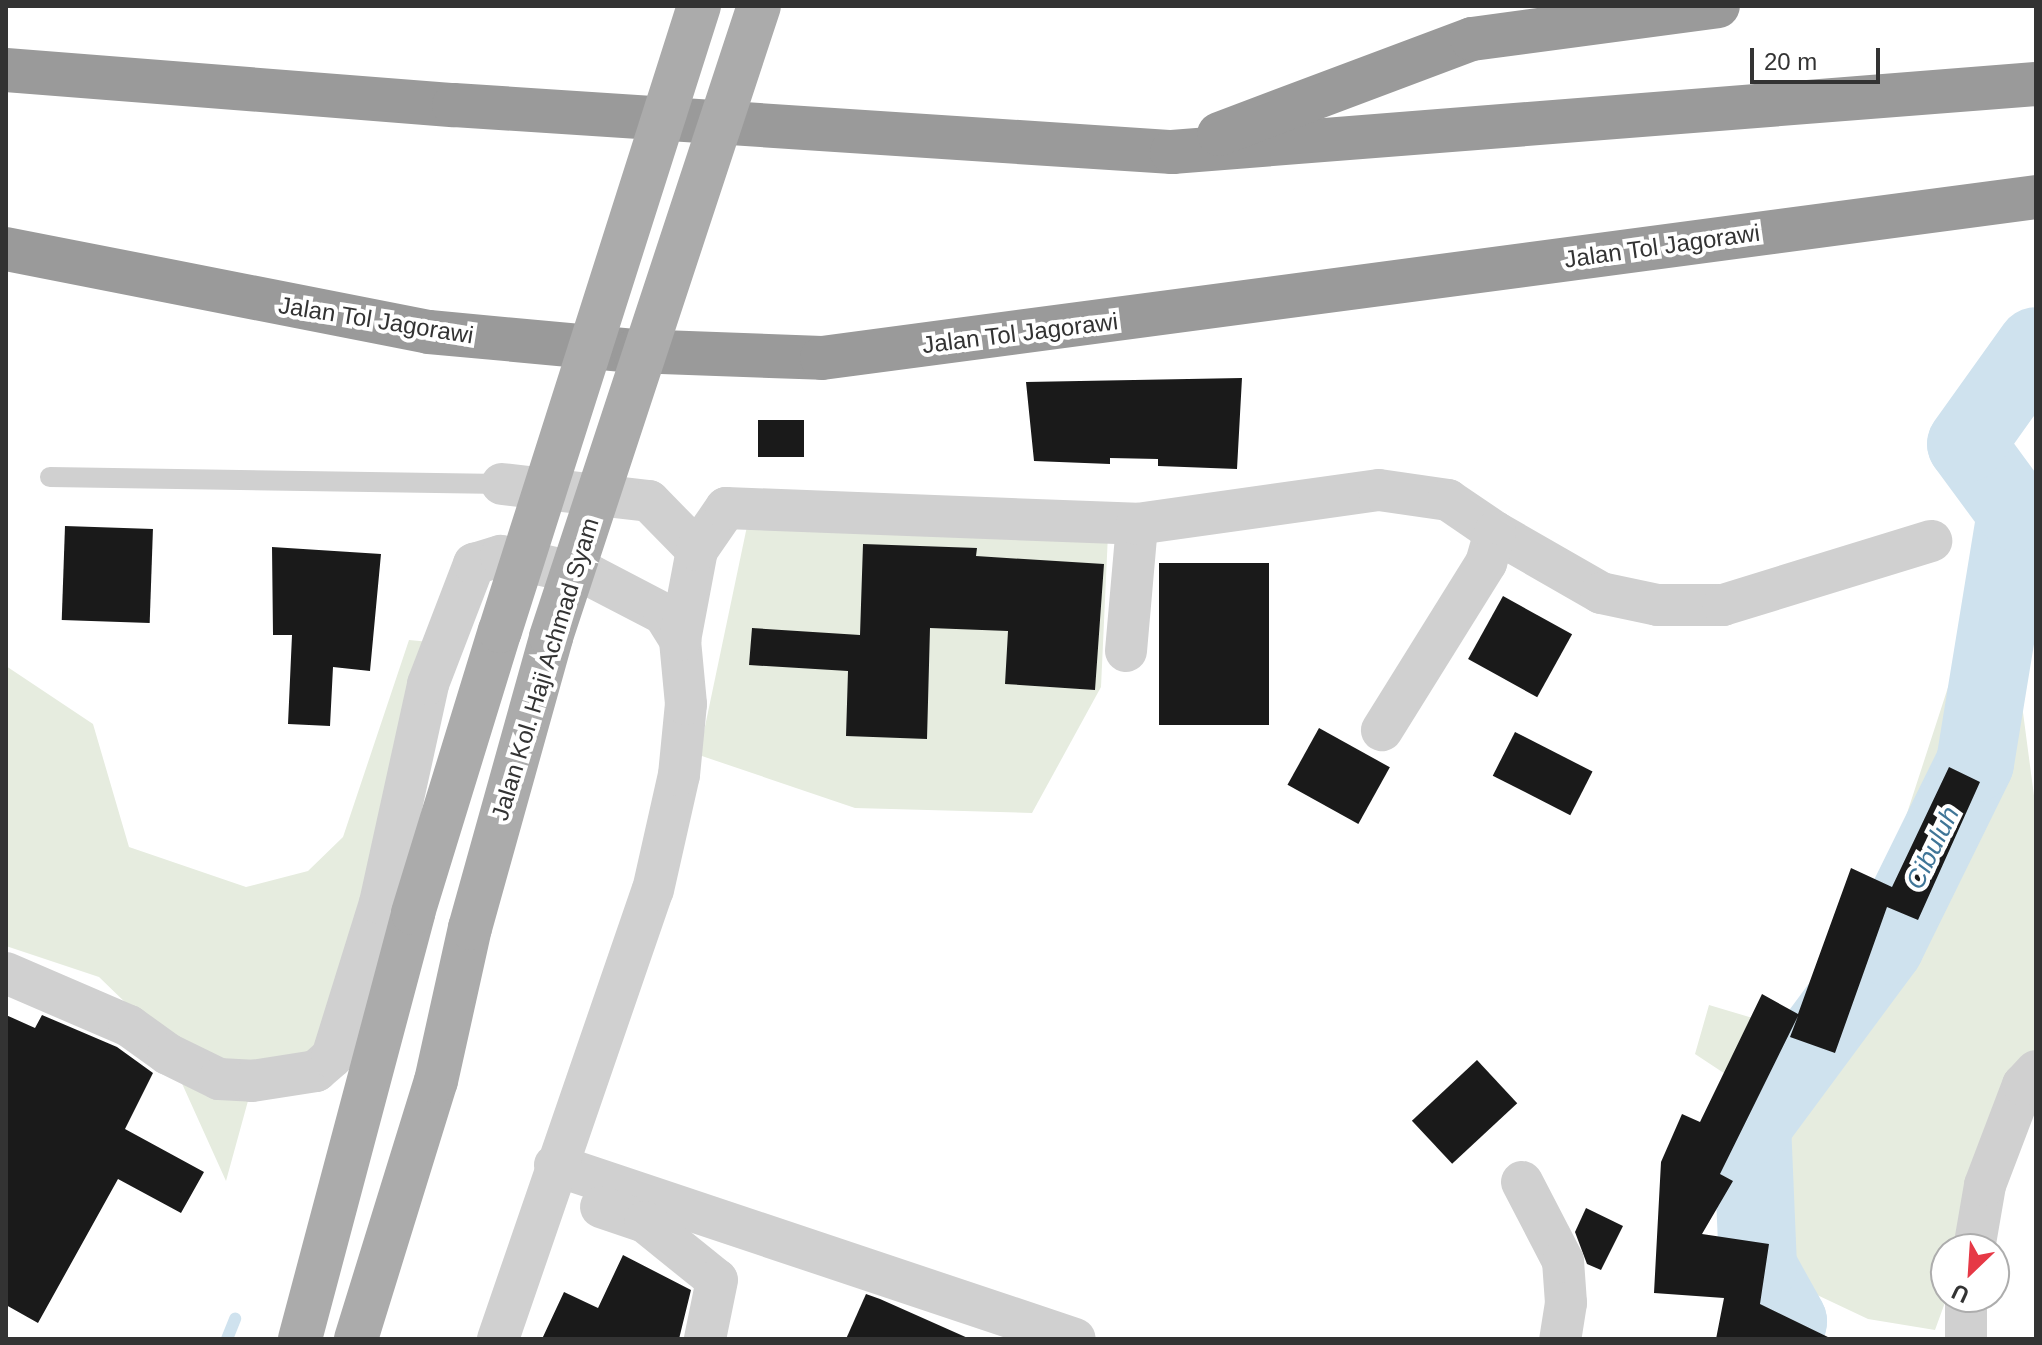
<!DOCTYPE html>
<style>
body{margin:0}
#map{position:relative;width:2042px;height:1345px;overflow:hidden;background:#fff;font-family:Helvetica,sans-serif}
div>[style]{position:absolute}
.green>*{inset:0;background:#e6ecdf}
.stream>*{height:12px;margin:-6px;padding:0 6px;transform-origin:6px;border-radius:6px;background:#cfe2ee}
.river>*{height:78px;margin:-39px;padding:0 39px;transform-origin:39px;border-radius:39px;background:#cfe2ee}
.building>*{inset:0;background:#1a1a1a;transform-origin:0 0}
.lane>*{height:20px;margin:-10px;padding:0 10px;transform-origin:10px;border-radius:10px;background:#d0d0d0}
.street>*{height:42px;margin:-21px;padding:0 21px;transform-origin:21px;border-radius:21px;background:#d0d0d0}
.primary>*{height:44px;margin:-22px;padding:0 22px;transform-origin:22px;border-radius:22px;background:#ababab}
.highway>*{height:44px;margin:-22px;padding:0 22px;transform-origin:22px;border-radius:22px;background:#9a9a9a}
.primary-bridge>*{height:44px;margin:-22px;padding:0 22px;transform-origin:22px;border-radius:22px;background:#ababab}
span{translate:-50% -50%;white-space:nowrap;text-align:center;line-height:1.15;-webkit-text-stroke:8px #fff;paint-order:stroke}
.street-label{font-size:24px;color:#333}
.water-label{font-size:26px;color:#3f7597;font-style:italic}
.frame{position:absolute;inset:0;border:8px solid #333;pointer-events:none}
.north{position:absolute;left:1930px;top:1233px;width:80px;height:80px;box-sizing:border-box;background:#fff;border:2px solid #adadad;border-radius:50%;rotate:205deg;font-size:22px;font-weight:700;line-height:32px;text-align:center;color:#333}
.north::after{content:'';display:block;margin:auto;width:28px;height:36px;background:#e63946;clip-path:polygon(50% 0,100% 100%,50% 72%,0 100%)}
.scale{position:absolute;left:1750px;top:48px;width:130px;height:36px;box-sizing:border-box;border:4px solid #333;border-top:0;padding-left:10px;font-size:24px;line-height:28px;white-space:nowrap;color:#333;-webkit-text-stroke:6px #fff;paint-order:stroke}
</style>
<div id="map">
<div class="green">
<i style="clip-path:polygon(750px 512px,1108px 534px,1101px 687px,1032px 813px,855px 808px,699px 755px)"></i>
<i style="clip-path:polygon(409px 640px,441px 643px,332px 1057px,254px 1079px,226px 1181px,161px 1037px,99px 977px,6px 946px,6px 666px,93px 724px,129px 847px,246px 887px,308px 871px,343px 837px)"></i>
<i style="clip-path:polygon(1953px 672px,2019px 682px,2036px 811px,2036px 1052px,1960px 1249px,1946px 1249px,1947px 1297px,1935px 1330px,1868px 1319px,1758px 1267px,1722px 1171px,1751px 1091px,1695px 1054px,1709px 1005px,1803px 1033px,1883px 887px)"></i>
</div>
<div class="stream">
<i style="left:227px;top:1339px;width:22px;rotate:-68deg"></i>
</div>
<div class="river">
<i style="left:1784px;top:1339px;width:18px;rotate:-77deg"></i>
<i style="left:1788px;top:1321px;width:62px;rotate:-119.1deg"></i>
<i style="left:1758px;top:1267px;width:141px;rotate:-92.4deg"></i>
<i style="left:1752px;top:1126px;width:224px;rotate:-53.5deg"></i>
<i style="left:1885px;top:946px;width:204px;rotate:-63.8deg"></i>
<i style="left:1975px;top:763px;width:254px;rotate:-80.7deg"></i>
<i style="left:2016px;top:512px;width:84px;rotate:-126.3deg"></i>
<i style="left:1966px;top:444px;width:120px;rotate:-54.5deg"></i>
</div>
<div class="building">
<i style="clip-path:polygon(1242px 378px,1237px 469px,1158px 466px,1158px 459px,1110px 458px,1110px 464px,1034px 461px,1026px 382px)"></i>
<i style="left:758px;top:420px;width:46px;height:37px"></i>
<i style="left:65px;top:526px;width:88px;height:94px;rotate:2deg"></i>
<i style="clip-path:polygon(863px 544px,977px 548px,976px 556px,1104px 564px,1095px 690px,1005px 684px,1008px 631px,930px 628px,927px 739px,846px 736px,848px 671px,749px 665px,752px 628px,860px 635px)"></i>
<i style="clip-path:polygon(272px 547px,381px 554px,370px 671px,333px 667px,330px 726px,288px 724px,292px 635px,273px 635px)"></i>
<i style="left:1269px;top:563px;width:162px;height:110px;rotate:90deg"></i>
<i style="left:1503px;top:596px;width:79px;height:72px;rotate:29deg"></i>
<i style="left:1319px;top:728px;width:81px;height:65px;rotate:29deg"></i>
<i style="left:1515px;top:732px;width:87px;height:49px;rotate:27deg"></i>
<i style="clip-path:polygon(1949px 767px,1980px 782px,1918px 920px,1887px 907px,1835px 1053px,1790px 1037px,1798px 1016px,1720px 1174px,1733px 1181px,1702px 1234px,1769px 1244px,1760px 1304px,1832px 1339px,1716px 1339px,1724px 1298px,1654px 1293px,1661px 1162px,1682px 1114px,1700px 1122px,1762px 994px,1798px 1014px,1851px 868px,1892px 887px)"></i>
<i style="clip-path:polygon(6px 1015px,35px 1028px,42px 1015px,117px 1047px,153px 1073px,125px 1129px,204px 1172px,181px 1213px,118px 1179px,38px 1323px,6px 1305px)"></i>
<i style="left:1477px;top:1060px;width:59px;height:89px;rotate:47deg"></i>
<i style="clip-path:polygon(1586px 1208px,1623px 1226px,1601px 1270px,1587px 1264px,1575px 1232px)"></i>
<i style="clip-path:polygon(623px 1255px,691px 1290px,679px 1339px,542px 1339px,564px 1292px,598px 1308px)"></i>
<i style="clip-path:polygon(866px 1294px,880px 1299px,970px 1339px,846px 1339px)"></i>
</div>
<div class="lane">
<i style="left:50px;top:477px;width:452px;rotate:0.9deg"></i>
</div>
<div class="street">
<i style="left:502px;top:484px;width:148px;rotate:6.6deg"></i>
<i style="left:649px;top:501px;width:69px;rotate:45.6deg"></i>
<i style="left:1495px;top:532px;width:122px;rotate:29.9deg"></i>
<i style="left:1601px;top:593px;width:58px;rotate:11.9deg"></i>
<i style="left:1658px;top:605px;width:65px"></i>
<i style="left:1723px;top:605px;width:218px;rotate:-17.1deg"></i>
<i style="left:1126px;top:651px;width:127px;rotate:-85deg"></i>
<i style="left:6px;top:973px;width:134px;rotate:23.3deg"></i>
<i style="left:129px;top:1026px;width:48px;rotate:35.7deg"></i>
<i style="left:168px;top:1054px;width:57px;rotate:26.1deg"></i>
<i style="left:219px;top:1079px;width:33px;rotate:3deg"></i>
<i style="left:252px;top:1081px;width:65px;rotate:-8.9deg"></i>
<i style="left:316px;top:1071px;width:21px;rotate:-41deg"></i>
<i style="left:332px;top:1057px;width:161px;rotate:-72.7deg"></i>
<i style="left:380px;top:903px;width:224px;rotate:-77.6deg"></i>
<i style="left:428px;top:684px;width:129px;rotate:-69deg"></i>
<i style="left:474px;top:564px;width:28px;rotate:-17deg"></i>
<i style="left:501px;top:556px;width:92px;rotate:12.5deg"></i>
<i style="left:591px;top:576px;width:82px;rotate:27.5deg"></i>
<i style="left:664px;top:614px;width:31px;rotate:58deg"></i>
<i style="left:555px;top:1165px;width:548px;rotate:18.5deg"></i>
<i style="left:1522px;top:1182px;width:89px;rotate:62.6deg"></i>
<i style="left:1563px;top:1261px;width:42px;rotate:85.9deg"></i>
<i style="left:1566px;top:1303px;width:36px;rotate:99deg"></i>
<i style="left:601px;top:1207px;width:46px;rotate:18.8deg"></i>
<i style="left:645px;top:1222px;width:92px;rotate:38.9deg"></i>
<i style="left:717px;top:1280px;width:60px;rotate:101.5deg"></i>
<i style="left:1974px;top:1249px;width:65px;rotate:-80.2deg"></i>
<i style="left:1985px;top:1185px;width:107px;rotate:-69.2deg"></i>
<i style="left:2023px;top:1085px;width:19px;rotate:-47deg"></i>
<i style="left:498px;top:1339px;width:475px;rotate:-71deg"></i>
<i style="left:653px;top:890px;width:118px;rotate:-77.3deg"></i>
<i style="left:679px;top:775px;width:71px;rotate:-84.4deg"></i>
<i style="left:686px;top:704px;width:64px;rotate:-95.4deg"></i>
<i style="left:680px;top:640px;width:92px;rotate:-79.3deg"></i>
<i style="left:697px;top:550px;width:51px;rotate:-55.4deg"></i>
<i style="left:726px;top:508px;width:411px;rotate:2.2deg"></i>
<i style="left:1137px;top:524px;width:244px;rotate:-8deg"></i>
<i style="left:1379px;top:490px;width:70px;rotate:8.2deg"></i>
<i style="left:1448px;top:500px;width:57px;rotate:34.2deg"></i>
<i style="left:1495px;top:532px;width:32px;rotate:106deg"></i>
<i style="left:1486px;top:563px;width:197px;rotate:121.9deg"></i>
<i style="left:1966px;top:1339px;width:42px;rotate:-90deg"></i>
</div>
<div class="primary">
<i style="left:300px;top:1339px;width:441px;rotate:-75.1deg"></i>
<i style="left:413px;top:913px;width:295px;rotate:-72.9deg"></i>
<i style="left:356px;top:1339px;width:270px;rotate:-72.8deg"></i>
<i style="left:436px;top:1081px;width:157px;rotate:-77.5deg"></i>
<i style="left:470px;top:928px;width:302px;rotate:-74.4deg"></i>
</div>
<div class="highway">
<i style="left:6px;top:70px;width:449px;rotate:4.5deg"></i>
<i style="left:454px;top:105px;width:720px;rotate:3.75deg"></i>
<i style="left:1172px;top:152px;width:867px;rotate:-4.5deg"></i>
<i style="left:1219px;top:134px;width:270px;rotate:-20.6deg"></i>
<i style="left:1472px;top:39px;width:248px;rotate:-7.6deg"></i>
<i style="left:6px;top:249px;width:431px;rotate:11.1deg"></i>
<i style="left:429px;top:332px;width:206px;rotate:5.3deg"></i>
<i style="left:634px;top:351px;width:188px;rotate:2.1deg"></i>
<i style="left:822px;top:358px;width:1225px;rotate:-7.55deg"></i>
</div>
<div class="primary-bridge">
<i style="left:500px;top:631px;width:656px;rotate:-72.34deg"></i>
<i style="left:551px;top:637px;width:664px;rotate:-71.76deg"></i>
</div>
<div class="street-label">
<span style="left:1662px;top:246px;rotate:-8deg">Jalan Tol Jagorawi</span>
<span style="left:376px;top:320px;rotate:9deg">Jalan Tol Jagorawi</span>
<span style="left:1020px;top:333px;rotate:-7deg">Jalan Tol Jagorawi</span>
<span style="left:545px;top:669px;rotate:-73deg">Jalan Kol. Haji Achmad Syam</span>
</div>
<div class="water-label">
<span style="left:1933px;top:848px;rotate:-64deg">Cibuluh</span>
</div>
<div class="frame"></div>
<div class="north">U</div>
<div class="scale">20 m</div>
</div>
